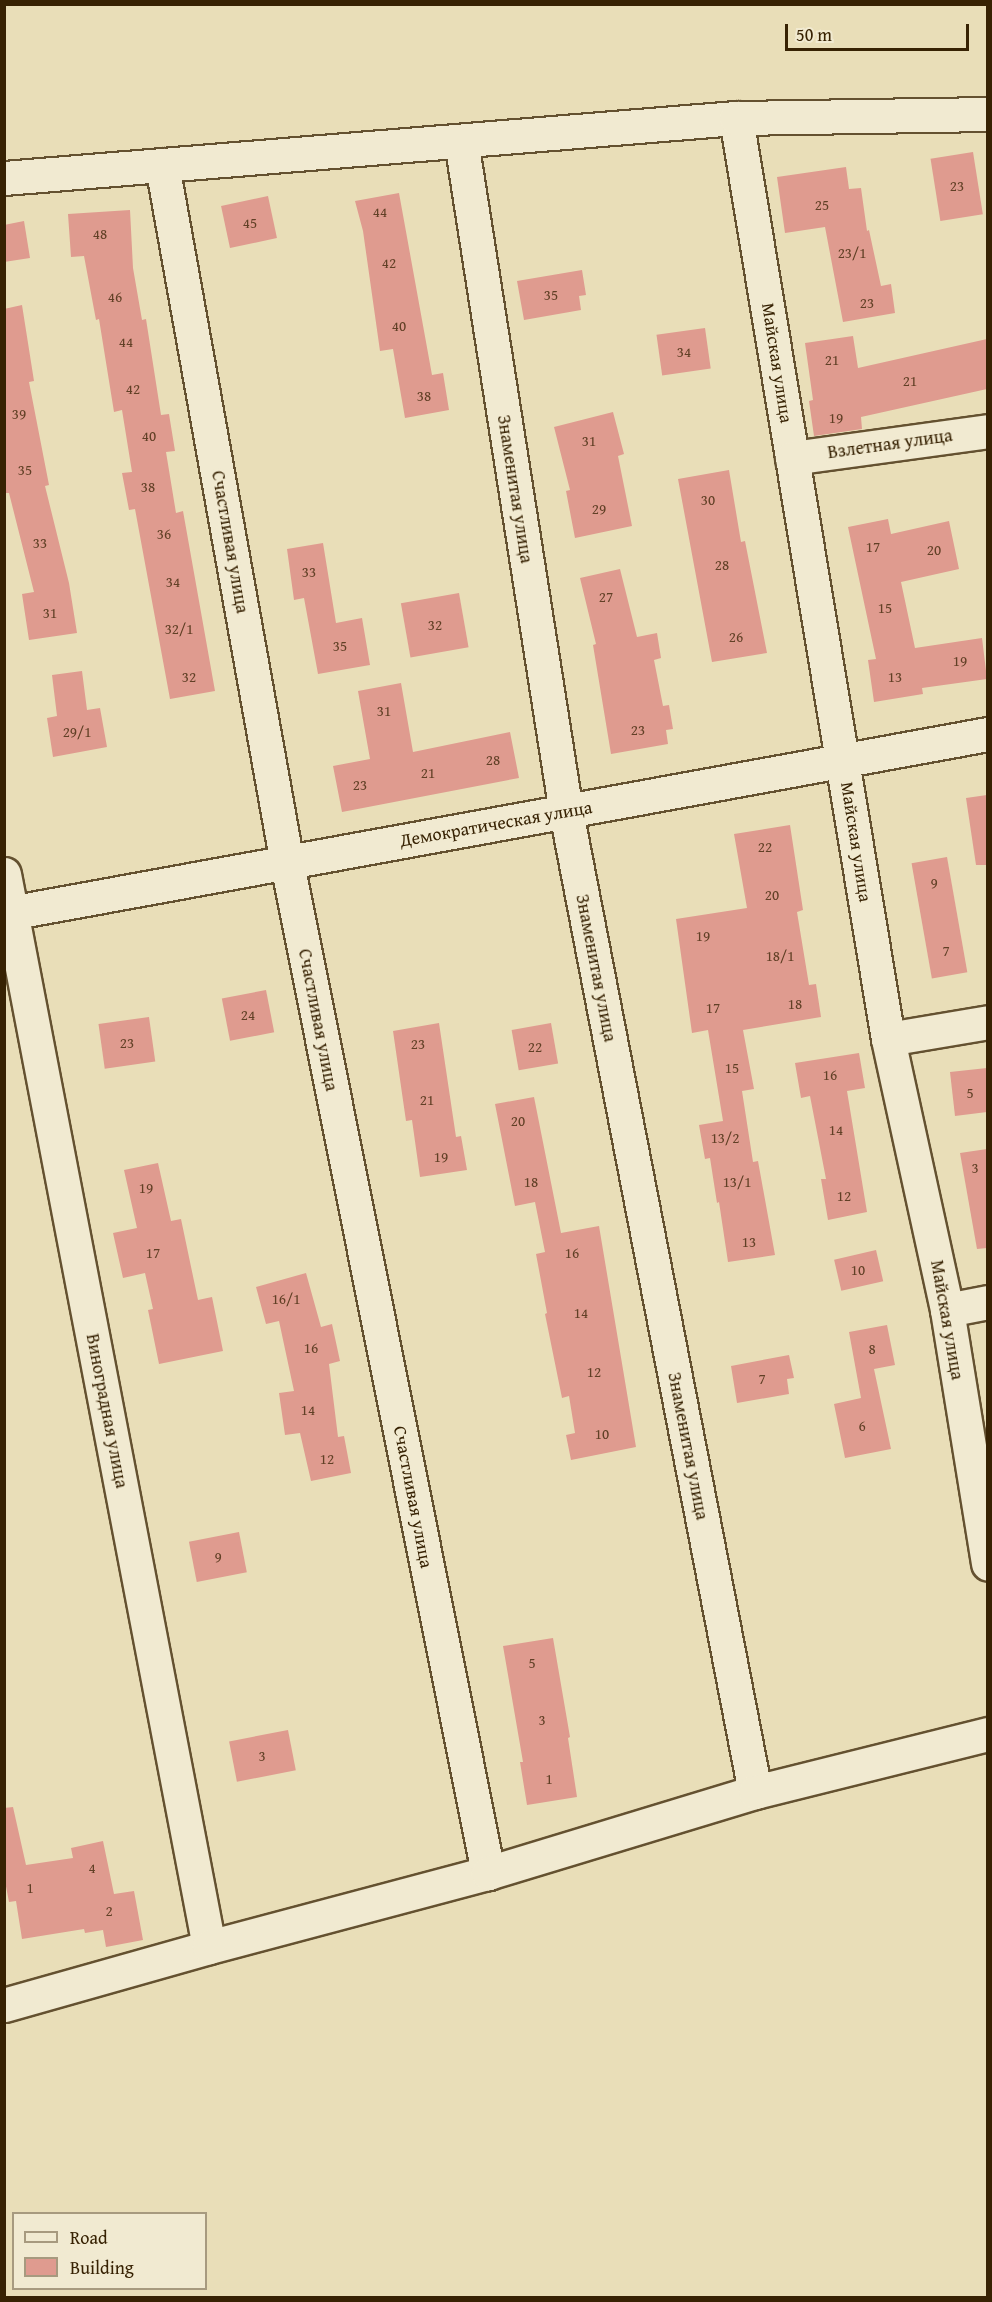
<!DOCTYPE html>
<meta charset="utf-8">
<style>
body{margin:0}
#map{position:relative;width:992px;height:2302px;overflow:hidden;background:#e9deb8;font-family:"Gentium Book Plus",serif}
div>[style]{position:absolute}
.building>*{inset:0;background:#df9b8f;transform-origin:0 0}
.roads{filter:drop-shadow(2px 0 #645130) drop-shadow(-2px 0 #645130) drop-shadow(0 2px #645130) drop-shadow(0 -2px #645130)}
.minor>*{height:33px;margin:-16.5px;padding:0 16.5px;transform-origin:16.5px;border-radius:16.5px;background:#f1ead1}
span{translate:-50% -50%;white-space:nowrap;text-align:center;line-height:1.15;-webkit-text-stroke:4.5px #f1ead1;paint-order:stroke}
.number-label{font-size:15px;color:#614026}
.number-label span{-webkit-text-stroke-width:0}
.street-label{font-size:18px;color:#372203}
.frame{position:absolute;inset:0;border:6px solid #372203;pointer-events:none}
.legend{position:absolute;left:12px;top:2212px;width:195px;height:78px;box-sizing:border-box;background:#f1ead1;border:2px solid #a79a7f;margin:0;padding:8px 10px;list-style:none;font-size:18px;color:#372203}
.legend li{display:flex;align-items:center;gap:12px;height:30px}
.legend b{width:30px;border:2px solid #a79a7f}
.scale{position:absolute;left:785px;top:24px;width:184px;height:27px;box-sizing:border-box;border:3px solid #372203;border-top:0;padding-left:8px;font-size:18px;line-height:21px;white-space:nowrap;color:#372203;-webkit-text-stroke:4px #f1ead1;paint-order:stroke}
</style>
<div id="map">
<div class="building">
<i style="left:973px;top:152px;width:63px;height:43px;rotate:81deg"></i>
<i style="clip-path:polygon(846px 167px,849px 189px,861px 188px,867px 231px,869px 230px,881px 286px,891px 284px,895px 313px,843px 322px,825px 227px,785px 233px,777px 177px)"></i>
<i style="clip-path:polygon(399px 193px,432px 375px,443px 373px,449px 410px,405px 418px,393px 349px,380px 351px,363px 231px,355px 201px)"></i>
<i style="left:268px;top:196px;width:43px;height:48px;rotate:78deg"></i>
<i style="clip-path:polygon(130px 210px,133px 268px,142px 320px,146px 319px,161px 415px,169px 414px,175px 451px,166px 452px,176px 513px,183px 511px,215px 691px,170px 699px,135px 509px,129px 510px,122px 473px,132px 472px,122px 410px,114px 412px,99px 319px,96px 320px,84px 256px,71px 257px,68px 214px)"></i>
<i style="clip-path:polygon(24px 221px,30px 258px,4px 262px,4px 225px)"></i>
<i style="clip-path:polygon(582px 270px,586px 295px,579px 296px,581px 310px,524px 320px,517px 281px)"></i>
<i style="clip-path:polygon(22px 305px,34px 381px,29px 382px,49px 485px,45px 486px,69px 583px,77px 633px,29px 640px,22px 594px,34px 592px,9px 493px,4px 493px,4px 309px)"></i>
<i style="left:705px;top:328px;width:41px;height:49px;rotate:82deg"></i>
<i style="clip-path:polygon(853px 336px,858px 368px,987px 339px,987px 389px,861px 417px,862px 429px,814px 436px,809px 401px,813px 400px,805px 343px)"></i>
<i style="clip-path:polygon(613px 412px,624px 454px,618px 456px,632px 526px,575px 538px,566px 491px,570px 490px,554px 427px)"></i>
<i style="clip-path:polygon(729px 470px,741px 542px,745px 541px,767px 653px,712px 662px,678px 479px)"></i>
<i style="clip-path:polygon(888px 519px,891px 534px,949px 521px,959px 569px,901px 582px,915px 648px,982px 638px,987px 679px,922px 688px,923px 694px,874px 702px,868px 660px,876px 659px,848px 527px)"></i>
<i style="clip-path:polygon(323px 543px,336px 623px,362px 618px,370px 665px,318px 674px,304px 598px,294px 600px,287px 549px)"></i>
<i style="clip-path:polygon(620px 569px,637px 637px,657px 633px,661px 658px,654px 660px,663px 706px,669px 705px,673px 729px,666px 730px,668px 744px,611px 754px,593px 645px,596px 644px,580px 578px)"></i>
<i style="left:459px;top:593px;width:55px;height:59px;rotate:80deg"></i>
<i style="clip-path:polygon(82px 671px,87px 710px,100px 708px,107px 747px,53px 757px,47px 718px,57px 716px,52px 675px)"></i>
<i style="clip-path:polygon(401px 683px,413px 752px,510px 732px,519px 778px,342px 812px,333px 766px,370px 759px,358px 691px)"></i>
<i style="clip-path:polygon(987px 795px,987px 865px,976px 865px,966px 798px)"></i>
<i style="clip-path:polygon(790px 825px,803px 910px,797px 912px,809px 985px,816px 984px,821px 1017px,743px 1030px,754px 1089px,742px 1091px,753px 1162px,758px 1161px,775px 1255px,728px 1262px,719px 1202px,717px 1203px,710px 1158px,705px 1159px,699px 1125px,723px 1121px,708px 1030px,692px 1033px,676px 919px,747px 908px,734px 834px)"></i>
<i style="left:947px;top:857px;width:117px;height:36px;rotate:80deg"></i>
<i style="left:266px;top:990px;width:43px;height:45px;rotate:79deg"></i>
<i style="left:149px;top:1017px;width:45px;height:51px;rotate:82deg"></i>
<i style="clip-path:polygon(439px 1023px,456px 1137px,461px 1136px,467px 1170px,420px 1177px,412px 1120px,406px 1121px,393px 1031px)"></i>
<i style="left:551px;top:1023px;width:41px;height:40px;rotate:80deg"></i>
<i style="clip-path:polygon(859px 1053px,865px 1088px,847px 1091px,867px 1212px,828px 1220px,821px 1179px,826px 1179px,810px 1096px,801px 1098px,795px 1063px)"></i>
<i style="clip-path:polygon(987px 1068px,987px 1112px,955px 1116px,950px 1072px)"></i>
<i style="clip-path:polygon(534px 1097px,561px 1233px,599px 1226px,636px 1447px,571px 1460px,566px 1435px,575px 1433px,569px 1396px,562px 1398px,545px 1314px,547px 1313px,536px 1254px,545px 1252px,535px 1202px,515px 1206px,495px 1104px)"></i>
<i style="clip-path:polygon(987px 1149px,987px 1248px,977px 1249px,960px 1153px)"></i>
<i style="clip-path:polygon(158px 1163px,171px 1221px,181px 1219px,198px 1300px,212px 1297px,223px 1351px,159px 1364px,148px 1310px,153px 1309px,145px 1273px,123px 1278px,113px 1233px,137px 1228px,124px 1170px)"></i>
<i style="left:876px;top:1250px;width:32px;height:43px;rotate:77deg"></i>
<i style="clip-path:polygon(306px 1273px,321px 1327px,332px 1324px,340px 1361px,329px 1364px,338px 1437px,344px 1436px,351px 1473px,311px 1481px,300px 1433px,285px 1435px,279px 1393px,294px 1391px,279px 1321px,266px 1324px,256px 1287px)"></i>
<i style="clip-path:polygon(887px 1325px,895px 1365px,874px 1369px,891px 1449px,845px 1458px,834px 1404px,861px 1398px,849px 1332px)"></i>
<i style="clip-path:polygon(789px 1355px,794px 1378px,787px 1379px,789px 1394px,737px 1403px,731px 1366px)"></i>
<i style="left:239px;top:1532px;width:41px;height:51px;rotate:79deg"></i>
<i style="clip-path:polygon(553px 1638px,570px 1737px,568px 1738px,577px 1797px,527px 1805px,520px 1762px,523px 1762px,503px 1646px)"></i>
<i style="left:288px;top:1730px;width:41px;height:60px;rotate:79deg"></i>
<i style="clip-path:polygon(13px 1807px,26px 1865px,73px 1858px,71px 1848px,103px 1841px,114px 1894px,134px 1891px,143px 1940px,106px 1947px,103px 1930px,85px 1933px,84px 1929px,22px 1939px,16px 1901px,9px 1902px,4px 1876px,4px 1808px)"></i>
</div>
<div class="roads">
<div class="minor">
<i style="left:736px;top:118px;width:933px;rotate:80.63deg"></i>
<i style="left:888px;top:1039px;width:277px;rotate:77.7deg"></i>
<i style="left:947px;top:1310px;width:257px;rotate:80.8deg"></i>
<i style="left:461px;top:141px;width:679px;rotate:81.11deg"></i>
<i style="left:566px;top:812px;width:998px;rotate:79.08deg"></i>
<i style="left:162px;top:165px;width:709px;rotate:79.85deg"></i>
<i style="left:287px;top:863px;width:1030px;rotate:78.74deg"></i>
<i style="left:4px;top:178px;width:734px;rotate:-4.69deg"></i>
<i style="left:736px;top:118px;width:252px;rotate:-0.9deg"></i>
<i style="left:792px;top:458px;width:198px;rotate:-7.8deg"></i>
<i style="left:4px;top:874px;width:1092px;rotate:79.18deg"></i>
<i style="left:4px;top:914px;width:1000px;rotate:-10.37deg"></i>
<i style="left:888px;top:1039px;width:101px;rotate:-9.6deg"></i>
<i style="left:947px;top:1310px;width:42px;rotate:-11deg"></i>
<i style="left:4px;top:2005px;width:213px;rotate:-15.8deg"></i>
<i style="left:209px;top:1947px;width:289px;rotate:-14.9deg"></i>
<i style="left:488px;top:1873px;width:279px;rotate:-16.9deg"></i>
<i style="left:755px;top:1792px;width:240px;rotate:-14deg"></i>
</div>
</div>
<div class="number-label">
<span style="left:957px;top:186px">23</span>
<span style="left:822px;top:205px">25</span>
<span style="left:380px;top:212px">44</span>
<span style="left:250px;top:223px">45</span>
<span style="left:100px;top:234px">48</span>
<span style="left:852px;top:253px">23/1</span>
<span style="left:389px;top:263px">42</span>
<span style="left:551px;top:295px">35</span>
<span style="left:115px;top:297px">46</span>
<span style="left:867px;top:303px">23</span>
<span style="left:399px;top:326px">40</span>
<span style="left:126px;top:342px">44</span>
<span style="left:684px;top:352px">34</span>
<span style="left:832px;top:360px">21</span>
<span style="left:910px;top:381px">21</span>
<span style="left:133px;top:389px">42</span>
<span style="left:424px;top:396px">38</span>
<span style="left:19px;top:414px">39</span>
<span style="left:836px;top:418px">19</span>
<span style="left:149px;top:436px">40</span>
<span style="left:589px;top:441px">31</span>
<span style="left:25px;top:470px">35</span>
<span style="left:148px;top:487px">38</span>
<span style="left:708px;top:500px">30</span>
<span style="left:599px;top:509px">29</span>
<span style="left:164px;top:534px">36</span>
<span style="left:40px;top:543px">33</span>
<span style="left:873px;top:547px">17</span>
<span style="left:934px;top:550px">20</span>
<span style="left:722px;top:565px">28</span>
<span style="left:309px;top:572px">33</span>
<span style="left:173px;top:582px">34</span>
<span style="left:606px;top:597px">27</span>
<span style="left:885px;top:608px">15</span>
<span style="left:50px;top:613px">31</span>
<span style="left:435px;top:625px">32</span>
<span style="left:179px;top:629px">32/1</span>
<span style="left:736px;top:637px">26</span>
<span style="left:340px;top:646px">35</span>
<span style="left:960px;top:661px">19</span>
<span style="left:189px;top:677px">32</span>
<span style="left:895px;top:677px">13</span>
<span style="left:384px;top:711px">31</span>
<span style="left:638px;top:730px">23</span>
<span style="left:77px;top:732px">29/1</span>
<span style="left:493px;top:760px">28</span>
<span style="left:428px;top:773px">21</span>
<span style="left:360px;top:785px">23</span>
<span style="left:765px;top:847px">22</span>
<span style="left:934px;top:883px">9</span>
<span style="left:772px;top:895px">20</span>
<span style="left:703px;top:936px">19</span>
<span style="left:946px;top:951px">7</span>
<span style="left:780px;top:956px">18/1</span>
<span style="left:795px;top:1004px">18</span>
<span style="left:713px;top:1008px">17</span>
<span style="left:248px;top:1015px">24</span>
<span style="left:127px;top:1043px">23</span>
<span style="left:418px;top:1044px">23</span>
<span style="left:535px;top:1047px">22</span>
<span style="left:732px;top:1068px">15</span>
<span style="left:830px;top:1075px">16</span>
<span style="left:970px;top:1093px">5</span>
<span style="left:427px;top:1100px">21</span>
<span style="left:518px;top:1121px">20</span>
<span style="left:836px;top:1130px">14</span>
<span style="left:725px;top:1138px">13/2</span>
<span style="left:441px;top:1157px">19</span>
<span style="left:975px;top:1168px">3</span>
<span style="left:531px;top:1182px">18</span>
<span style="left:737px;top:1182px">13/1</span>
<span style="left:146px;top:1188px">19</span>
<span style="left:844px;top:1196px">12</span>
<span style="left:749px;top:1242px">13</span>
<span style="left:153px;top:1253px">17</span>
<span style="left:572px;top:1253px">16</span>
<span style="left:858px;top:1270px">10</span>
<span style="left:286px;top:1299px">16/1</span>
<span style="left:581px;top:1313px">14</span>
<span style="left:311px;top:1348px">16</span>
<span style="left:872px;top:1349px">8</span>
<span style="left:594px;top:1372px">12</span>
<span style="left:762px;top:1379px">7</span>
<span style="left:308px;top:1410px">14</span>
<span style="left:862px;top:1426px">6</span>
<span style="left:602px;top:1434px">10</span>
<span style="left:327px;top:1459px">12</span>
<span style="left:218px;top:1557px">9</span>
<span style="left:532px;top:1663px">5</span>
<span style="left:542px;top:1720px">3</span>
<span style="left:262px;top:1756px">3</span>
<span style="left:549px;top:1779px">1</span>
<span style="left:92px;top:1868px">4</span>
<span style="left:30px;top:1888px">1</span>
<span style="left:109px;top:1911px">2</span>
</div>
<div class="street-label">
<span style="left:777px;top:363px;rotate:81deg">Майская улица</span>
<span style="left:890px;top:444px;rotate:-8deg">Взлетная улица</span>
<span style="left:515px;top:489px;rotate:81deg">Знаменитая улица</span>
<span style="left:230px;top:542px;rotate:80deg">Счастливая улица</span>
<span style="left:496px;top:824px;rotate:-10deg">Демократическая улица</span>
<span style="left:856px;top:842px;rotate:81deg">Майская улица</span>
<span style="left:596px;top:968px;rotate:79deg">Знаменитая улица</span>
<span style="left:318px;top:1020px;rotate:79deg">Счастливая улица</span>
<span style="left:947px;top:1320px;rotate:80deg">Майская улица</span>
<span style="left:107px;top:1411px;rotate:79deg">Виноградная улица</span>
<span style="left:688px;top:1446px;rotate:79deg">Знаменитая улица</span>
<span style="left:413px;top:1497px;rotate:79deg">Счастливая улица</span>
</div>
<div class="frame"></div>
<ul class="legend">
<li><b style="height:8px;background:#f1ead1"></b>Road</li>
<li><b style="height:16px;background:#df9b8f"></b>Building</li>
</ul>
<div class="scale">50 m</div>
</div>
